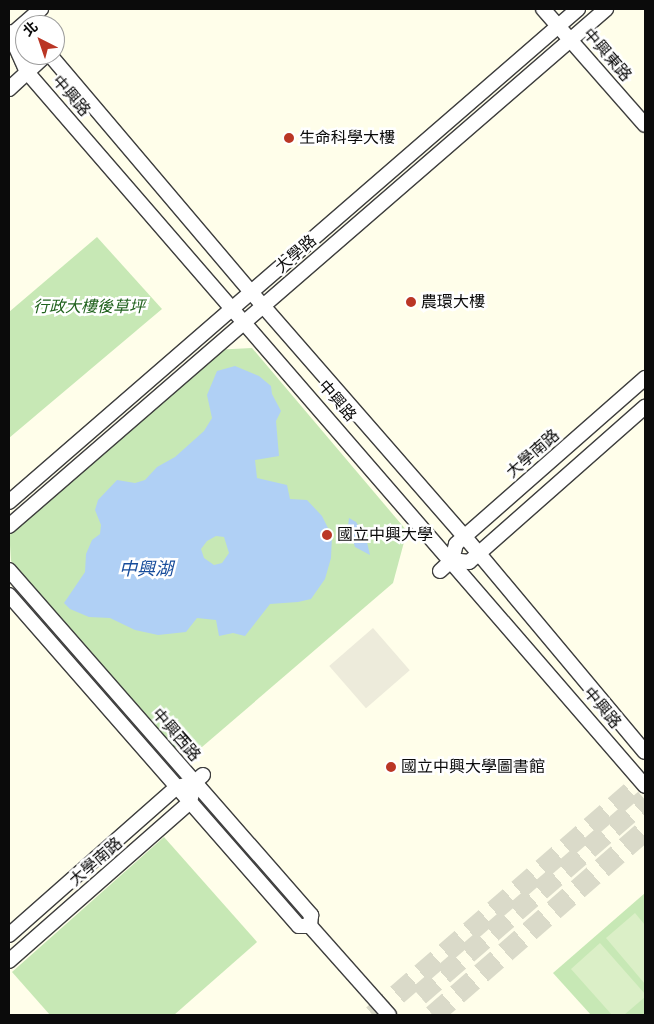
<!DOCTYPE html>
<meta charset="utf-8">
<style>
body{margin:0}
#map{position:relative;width:654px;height:1024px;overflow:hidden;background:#fffeea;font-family:Spectral,"Noto Sans TC",serif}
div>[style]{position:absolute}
.green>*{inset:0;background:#c7e8b5}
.pitch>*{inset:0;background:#dbefc7}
.plaza>*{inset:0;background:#edebdb;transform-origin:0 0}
.water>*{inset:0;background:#b0d0f5}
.primary-tunnel>*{height:21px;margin-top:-10.5px;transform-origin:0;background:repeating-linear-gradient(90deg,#dadac9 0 21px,transparent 0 32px)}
.roads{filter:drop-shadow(1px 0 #3e3e3e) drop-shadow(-1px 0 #3e3e3e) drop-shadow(0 1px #3e3e3e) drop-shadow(0 -1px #3e3e3e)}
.minor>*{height:14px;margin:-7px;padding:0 7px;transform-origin:7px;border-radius:7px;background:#fff}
.dots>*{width:14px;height:14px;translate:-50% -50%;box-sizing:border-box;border:2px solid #fff;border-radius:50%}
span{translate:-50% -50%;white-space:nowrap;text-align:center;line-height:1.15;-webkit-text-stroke:5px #fff;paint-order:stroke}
.street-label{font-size:16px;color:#0b0b0b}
.poi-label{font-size:16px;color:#0b0b0b}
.left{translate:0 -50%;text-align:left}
.park-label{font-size:16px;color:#20621d;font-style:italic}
.water-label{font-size:18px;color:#174c9b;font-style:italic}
.frame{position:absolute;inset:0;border:10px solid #0b0b0b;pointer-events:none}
.north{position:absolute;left:15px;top:15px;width:50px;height:50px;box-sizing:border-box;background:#fff;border:1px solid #9d9d9d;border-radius:50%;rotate:319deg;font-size:14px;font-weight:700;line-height:20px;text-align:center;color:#0b0b0b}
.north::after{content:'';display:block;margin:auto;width:18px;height:22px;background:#ba3625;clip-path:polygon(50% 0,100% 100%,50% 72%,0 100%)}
</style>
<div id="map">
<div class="green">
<i style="clip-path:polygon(97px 237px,162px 309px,9px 438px,9px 312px)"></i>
<i style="clip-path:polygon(252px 348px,407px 531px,393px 583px,202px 747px,173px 747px,11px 561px,9px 528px,212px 350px)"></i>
<i style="clip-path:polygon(164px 837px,257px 942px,174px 1015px,50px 1015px,12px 972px)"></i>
<i style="clip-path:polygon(645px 893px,645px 1015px,591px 1015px,553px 973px)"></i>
</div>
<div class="pitch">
<i style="clip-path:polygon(635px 913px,645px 925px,645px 984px,606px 938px)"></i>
<i style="clip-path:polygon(600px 943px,645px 994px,645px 997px,624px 1015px,612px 1015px,571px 969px)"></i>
</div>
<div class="plaza">
<i style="left:373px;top:628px;width:56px;height:58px;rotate:49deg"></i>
</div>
<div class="water">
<i style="clip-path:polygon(evenodd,235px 366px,259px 376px,271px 386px,272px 394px,281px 411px,276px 421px,279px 456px,255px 460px,257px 478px,287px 485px,290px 499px,307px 500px,322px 516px,332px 536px,331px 558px,325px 579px,311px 599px,298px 602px,270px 604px,245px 636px,233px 633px,219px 636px,216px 620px,197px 618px,186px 632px,158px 635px,135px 630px,110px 618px,89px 617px,70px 609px,64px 603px,85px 572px,86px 554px,92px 540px,100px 534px,101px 525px,95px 510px,98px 500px,117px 480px,135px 483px,145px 480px,157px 467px,175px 457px,204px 431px,212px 418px,207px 395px,217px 371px,235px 366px,216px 536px,224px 537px,229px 553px,222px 563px,214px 565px,204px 558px,201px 549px,207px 541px,216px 536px)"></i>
<i style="clip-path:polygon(349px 518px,356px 522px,366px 538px,370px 555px,355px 547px,348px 526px)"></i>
</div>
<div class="primary-tunnel">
<i style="left:419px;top:995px;width:299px;rotate:-40.9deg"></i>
<i style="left:373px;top:1015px;width:360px;rotate:-40.9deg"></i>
<i style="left:433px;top:1015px;width:281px;rotate:-41.1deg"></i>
</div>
<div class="roads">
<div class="minor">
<i style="left:543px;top:9px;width:154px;rotate:48.7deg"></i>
<i style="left:9px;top:32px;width:44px;rotate:65.8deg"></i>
<i style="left:27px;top:72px;width:944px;rotate:49.12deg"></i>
<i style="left:11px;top:35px;width:40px;rotate:-41deg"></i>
<i style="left:50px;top:55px;width:311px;rotate:49.7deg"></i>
<i style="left:251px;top:292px;width:325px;rotate:48.9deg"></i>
<i style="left:465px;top:537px;width:280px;rotate:50.1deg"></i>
<i style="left:9px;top:89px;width:50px;rotate:-42.6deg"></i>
<i style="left:9px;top:502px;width:753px;rotate:-40.91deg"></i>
<i style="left:9px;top:526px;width:790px;rotate:-40.89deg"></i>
<i style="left:452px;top:560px;width:17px;rotate:7deg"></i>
<i style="left:469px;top:562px;width:235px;rotate:-41.4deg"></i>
<i style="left:9px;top:570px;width:459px;rotate:48.8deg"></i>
<i style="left:311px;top:915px;width:11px;rotate:95deg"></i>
<i style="left:310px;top:926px;width:119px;rotate:48.4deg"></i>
<i style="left:440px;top:571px;width:16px;rotate:-43deg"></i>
<i style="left:452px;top:560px;width:16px;rotate:-76deg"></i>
<i style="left:456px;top:544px;width:252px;rotate:-41.3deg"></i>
<i style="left:9px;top:595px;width:440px;rotate:48.8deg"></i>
<i style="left:299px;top:926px;width:11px"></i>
<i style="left:9px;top:935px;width:224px;rotate:-41.4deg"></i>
<i style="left:177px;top:787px;width:17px;rotate:-13deg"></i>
<i style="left:194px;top:783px;width:12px;rotate:-42deg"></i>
<i style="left:9px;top:961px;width:241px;rotate:-41.3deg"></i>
<i style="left:190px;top:802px;width:9px;rotate:-77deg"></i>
</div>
</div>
<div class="dots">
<i style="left:289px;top:138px;background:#ba3625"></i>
<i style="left:411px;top:302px;background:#ba3625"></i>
<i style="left:327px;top:535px;background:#ba3625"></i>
<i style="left:391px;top:767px;background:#ba3625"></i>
</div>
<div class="street-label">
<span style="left:607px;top:55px;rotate:49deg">中興東路</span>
<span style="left:71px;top:96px;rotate:49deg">中興路</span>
<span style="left:296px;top:254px;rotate:-41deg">大學路</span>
<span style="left:337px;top:401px;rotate:49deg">中興路</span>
<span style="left:533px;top:454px;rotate:-41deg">大學南路</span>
<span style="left:602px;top:708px;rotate:50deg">中興路</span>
<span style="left:176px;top:735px;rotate:49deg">中興西路</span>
<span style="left:96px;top:862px;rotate:-41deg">大學南路</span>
</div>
<div class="poi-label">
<span class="left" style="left:299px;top:138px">生命科學大樓</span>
<span class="left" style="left:421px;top:302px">農環大樓</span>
<span class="left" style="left:337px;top:535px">國立中興大學</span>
<span class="left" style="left:401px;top:767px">國立中興大學圖書館</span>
</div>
<div class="park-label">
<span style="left:89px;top:307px">行政大樓後草坪</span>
</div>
<div class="water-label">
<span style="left:146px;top:570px">中興湖</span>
</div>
<div class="frame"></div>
<div class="north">北</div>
</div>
